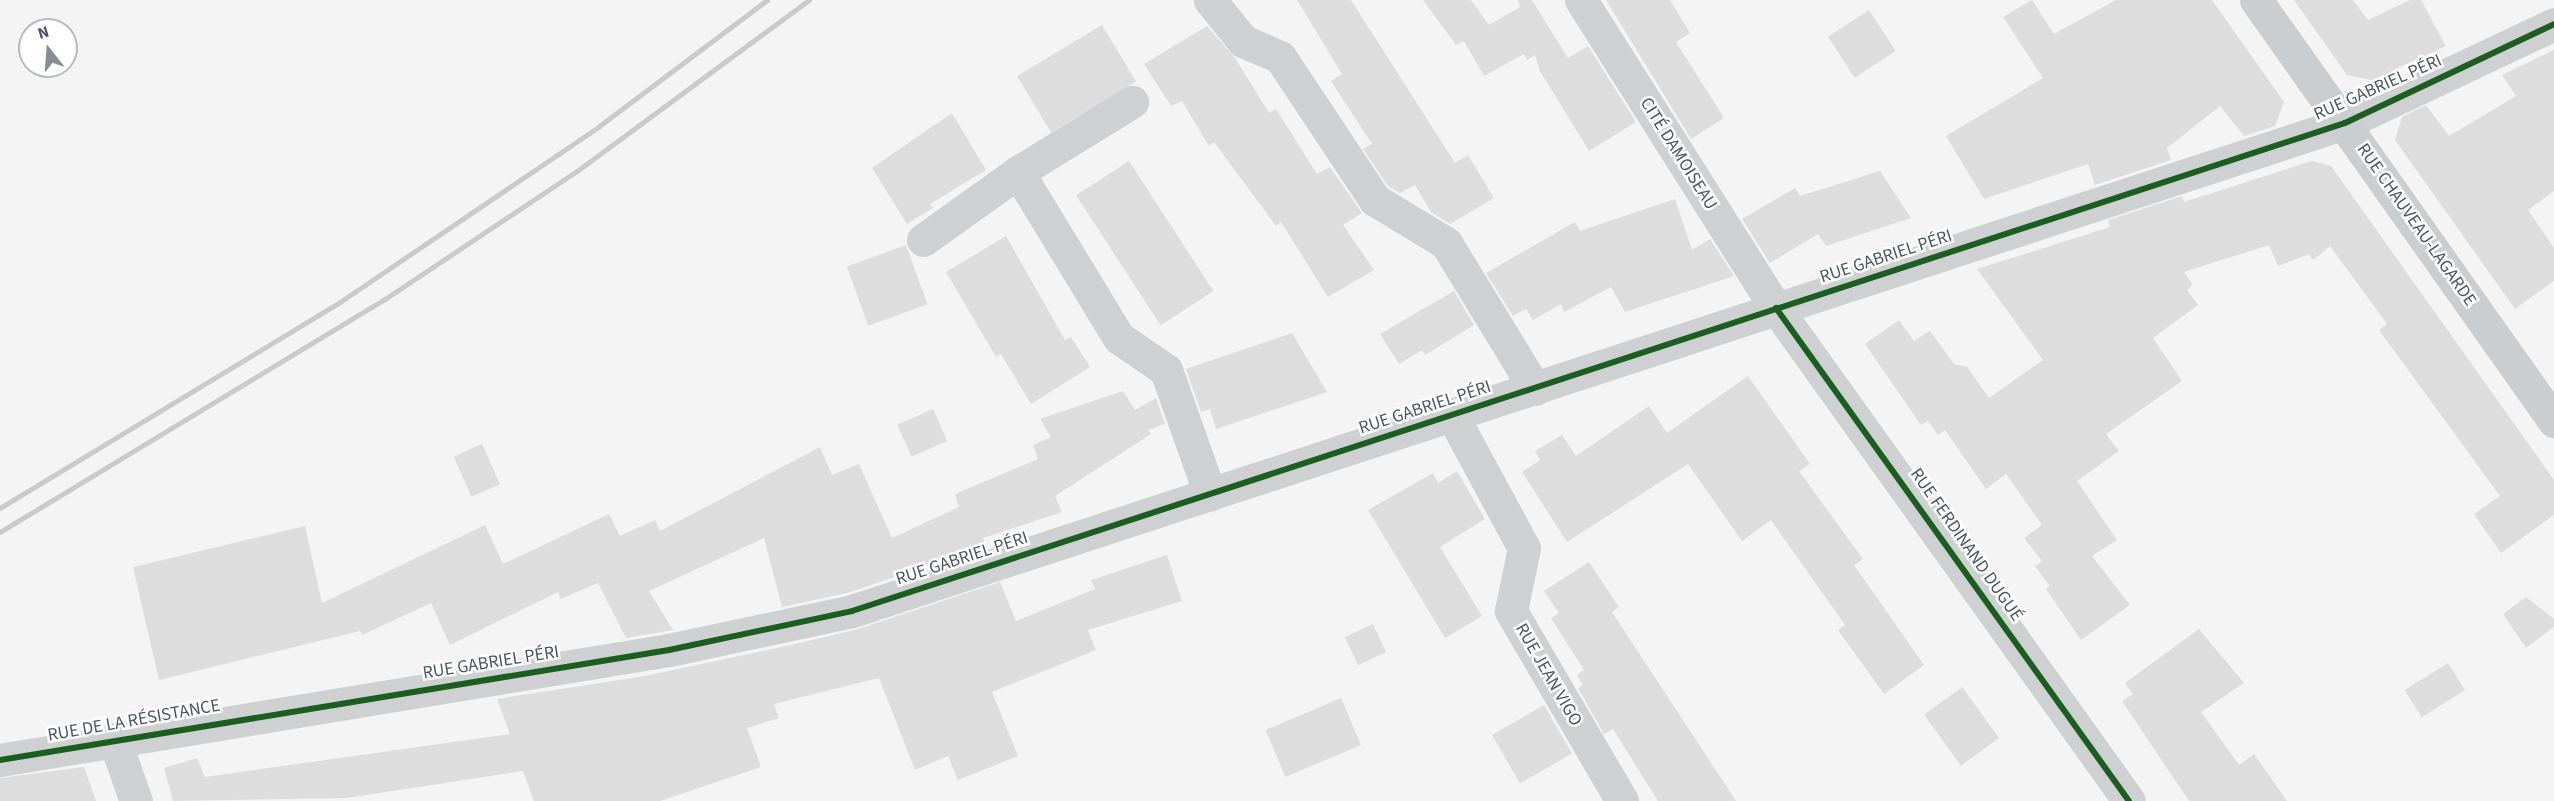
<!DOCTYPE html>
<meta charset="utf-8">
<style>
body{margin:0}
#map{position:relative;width:2554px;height:801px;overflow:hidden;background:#f4f4f4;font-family:"Source Sans 3",sans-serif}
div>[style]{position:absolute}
.building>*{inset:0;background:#ddddde;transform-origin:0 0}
.minor>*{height:33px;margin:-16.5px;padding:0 16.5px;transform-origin:16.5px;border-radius:16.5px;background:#ced0d2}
.major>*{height:33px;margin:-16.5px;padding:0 16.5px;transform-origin:16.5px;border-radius:16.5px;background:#caced1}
.rail>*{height:4.5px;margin:-2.25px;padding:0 2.25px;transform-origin:2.25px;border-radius:2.25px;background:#c9cacc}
.cycleway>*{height:6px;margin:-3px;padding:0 3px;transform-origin:3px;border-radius:3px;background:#1b5e20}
span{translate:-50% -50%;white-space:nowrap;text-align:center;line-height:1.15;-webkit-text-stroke:5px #fff;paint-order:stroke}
.street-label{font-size:18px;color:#4a5661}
.north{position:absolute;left:18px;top:18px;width:60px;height:60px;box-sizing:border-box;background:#fff;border:2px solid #b7bbc0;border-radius:50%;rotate:343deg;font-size:16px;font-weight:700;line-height:24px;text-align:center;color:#4a5661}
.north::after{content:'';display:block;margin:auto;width:21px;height:27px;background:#868d94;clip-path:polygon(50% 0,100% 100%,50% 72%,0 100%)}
</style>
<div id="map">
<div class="building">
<i style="clip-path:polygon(1297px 0,1351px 0,1455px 163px,1468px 155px,1494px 198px,1450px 224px,1431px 212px,1415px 185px,1400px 193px,1388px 186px,1363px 149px,1372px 144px,1331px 81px,1342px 74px)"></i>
<i style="clip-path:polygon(1423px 0,1471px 0,1489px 25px,1520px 7px,1518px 0,1532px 0,1568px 58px,1588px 46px,1636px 122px,1589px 151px,1540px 71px,1535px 55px,1527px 60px,1524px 54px,1484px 76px,1464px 41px,1456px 45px)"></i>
<i style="clip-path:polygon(1606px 0,1670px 0,1690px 33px,1676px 42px,1724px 118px,1691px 139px)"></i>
<i style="clip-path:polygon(2032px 0,2054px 34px,2116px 0,2212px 0,2284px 102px,2275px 126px,2244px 136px,2220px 106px,2167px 148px,2171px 160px,2095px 185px,2088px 164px,1984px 199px,1946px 136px,2043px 78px,2003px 17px)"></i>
<i style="clip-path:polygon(2294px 0,2353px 0,2368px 20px,2410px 0,2421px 0,2446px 46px,2398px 68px,2403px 75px,2385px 83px,2347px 75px)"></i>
<i style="left:1869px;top:10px;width:49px;height:49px;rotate:57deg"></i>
<i style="left:1102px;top:25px;width:66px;height:99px;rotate:59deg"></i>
<i style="clip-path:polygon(1207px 26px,1235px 58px,1269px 113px,1276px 109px,1317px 174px,1330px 167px,1362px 213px,1343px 225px,1374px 270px,1328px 297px,1281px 222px,1276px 226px,1214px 142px,1209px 146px,1182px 101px,1171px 106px,1144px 64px)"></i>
<i style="clip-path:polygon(2554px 50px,2554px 191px,2528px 210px,2554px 248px,2554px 281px,2515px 309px,2395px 140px,2402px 117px,2426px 105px,2449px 136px,2516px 96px,2502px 75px)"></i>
<i style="clip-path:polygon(952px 113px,986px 170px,930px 204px,933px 208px,907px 224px,872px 168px)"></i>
<i style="left:1129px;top:161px;width:155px;height:63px;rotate:57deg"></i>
<i style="clip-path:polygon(2312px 161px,2331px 166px,2554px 480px,2554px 515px,2501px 553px,2474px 514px,2500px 496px,2379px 330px,2387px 324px,2330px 246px,2313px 260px,2309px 254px,2278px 266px,2269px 245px,2184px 272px,2193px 285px,2187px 290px,2198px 305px,2153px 338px,2182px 381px,2106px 434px,2119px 451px,2077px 481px,2117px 540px,2092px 556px,2130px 605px,2081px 640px,2046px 589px,2050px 586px,2035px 566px,2042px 561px,2024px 538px,2042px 525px,2006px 474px,1986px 489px,1945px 430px,1938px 435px,1928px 421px,1921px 425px,1865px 344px,1899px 320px,1914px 341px,1930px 331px,1954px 364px,1967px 367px,1989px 398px,2043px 360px,1977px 269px,2110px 227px,2108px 220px,2182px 196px,2184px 202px)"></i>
<i style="clip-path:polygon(1880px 171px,1911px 218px,1826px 246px,1818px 234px,1770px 263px,1742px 219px,1795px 188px,1800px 196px)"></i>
<i style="clip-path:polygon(1675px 199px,1692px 250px,1710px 239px,1734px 276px,1625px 312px,1611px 287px,1564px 312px,1561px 304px,1533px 320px,1526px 309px,1513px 316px,1486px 273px,1575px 222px,1580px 231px)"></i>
<i style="clip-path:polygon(1006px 236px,1065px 340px,1071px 337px,1090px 367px,1031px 404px,1001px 354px,996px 357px,946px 272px)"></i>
<i style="left:906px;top:245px;width:63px;height:63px;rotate:70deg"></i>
<i style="clip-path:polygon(1454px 291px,1474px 325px,1425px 355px,1422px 350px,1399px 364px,1380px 334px)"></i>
<i style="clip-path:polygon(1292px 333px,1327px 392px,1216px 429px,1210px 409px,1201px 412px,1186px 369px)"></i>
<i style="clip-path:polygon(1748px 376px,1810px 464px,1799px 471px,1863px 559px,1854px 565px,1924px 665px,1884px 694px,1838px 630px,1845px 625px,1771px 520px,1742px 541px,1688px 464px,1567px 542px,1522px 472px,1540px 460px,1535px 451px,1562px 435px,1576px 456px,1649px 406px,1667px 433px)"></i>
<i style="clip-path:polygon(1123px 391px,1135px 410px,1156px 398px,1165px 424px,1148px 430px,1151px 434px,1055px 496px,1062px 512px,983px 538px,986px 547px,847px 593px,782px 607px,764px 538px,649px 591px,673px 630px,626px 638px,598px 583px,561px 599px,558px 592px,450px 645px,431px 603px,362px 635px,360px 631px,159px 680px,133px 567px,305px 526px,322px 603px,485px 525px,503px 564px,609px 514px,620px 536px,655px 520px,660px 531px,820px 447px,832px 475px,859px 464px,892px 538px,959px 507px,955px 494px,1038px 459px,1033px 445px,1051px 437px,1040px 419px)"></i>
<i style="left:933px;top:409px;width:35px;height:39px;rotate:66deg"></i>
<i style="left:482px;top:444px;width:44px;height:31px;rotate:66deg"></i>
<i style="clip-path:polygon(1457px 471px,1485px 519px,1440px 547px,1482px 616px,1445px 638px,1368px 510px,1433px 473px,1438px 483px)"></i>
<i style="clip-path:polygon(1167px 555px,1182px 601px,1088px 630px,1096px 650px,992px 692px,1018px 756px,958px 780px,948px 756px,915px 770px,879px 678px,774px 704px,779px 718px,747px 728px,761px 767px,660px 801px,534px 801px,523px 771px,347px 798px,173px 801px,164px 768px,197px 758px,205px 777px,510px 734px,497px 699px,645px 676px,791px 645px,858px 629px,1000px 582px,1016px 621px,1095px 589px,1091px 580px)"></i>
<i style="clip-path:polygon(1589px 562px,1619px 607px,1612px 612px,1736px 801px,1658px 801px,1613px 729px,1604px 734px,1578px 688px,1583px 685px,1577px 675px,1584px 670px,1551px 618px,1559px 613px,1544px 591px)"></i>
<i style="clip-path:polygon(2526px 597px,2554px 619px,2554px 627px,2526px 648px,2503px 614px)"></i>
<i style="left:1373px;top:624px;width:31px;height:31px;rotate:65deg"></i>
<i style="clip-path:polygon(2199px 629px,2244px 683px,2201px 712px,2239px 765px,2254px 754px,2287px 801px,2189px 801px,2122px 701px,2133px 694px,2125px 683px)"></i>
<i style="left:2448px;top:663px;width:32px;height:51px;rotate:58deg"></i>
<i style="left:1962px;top:687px;width:63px;height:47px;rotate:54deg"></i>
<i style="left:1341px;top:698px;width:51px;height:82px;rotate:67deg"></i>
<i style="left:1544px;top:705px;width:56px;height:60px;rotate:60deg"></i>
<i style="clip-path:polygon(84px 767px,96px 801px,0 801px,0 778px)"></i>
</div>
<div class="minor">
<i style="left:1210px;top:0;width:53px;rotate:51.2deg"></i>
<i style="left:1243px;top:41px;width:40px;rotate:23.4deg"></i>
<i style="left:1280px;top:57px;width:172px;rotate:56.4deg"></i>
<i style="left:1375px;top:200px;width:83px;rotate:31.2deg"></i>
<i style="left:1446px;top:243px;width:171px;rotate:58.6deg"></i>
<i style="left:1581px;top:0;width:365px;rotate:57.7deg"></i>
<i style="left:1776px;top:308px;width:606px;rotate:54.4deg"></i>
<i style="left:1018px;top:172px;width:194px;rotate:58.7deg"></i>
<i style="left:1119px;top:338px;width:57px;rotate:34.2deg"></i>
<i style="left:1166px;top:370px;width:132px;rotate:70.5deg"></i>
<i style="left:923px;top:240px;width:117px;rotate:-35.6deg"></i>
<i style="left:1018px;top:172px;width:134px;rotate:-31.6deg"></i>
<i style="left:1452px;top:415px;width:151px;rotate:61.6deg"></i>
<i style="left:1524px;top:548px;width:64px;rotate:101.7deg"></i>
<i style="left:1511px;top:611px;width:220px;rotate:59.7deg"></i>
<i style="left:114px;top:739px;width:66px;rotate:70.5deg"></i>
<i style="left:0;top:760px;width:678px;rotate:-9.34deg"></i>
<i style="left:669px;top:650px;width:187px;rotate:-12deg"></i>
<i style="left:852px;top:611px;width:1571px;rotate:-18.1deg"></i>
<i style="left:2345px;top:123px;width:231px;rotate:-25.3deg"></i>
</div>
<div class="major">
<i style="left:2256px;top:0;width:516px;rotate:54.71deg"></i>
</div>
<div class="rail">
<i style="left:0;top:508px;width:398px;rotate:-31.2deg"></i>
<i style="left:340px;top:302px;width:312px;rotate:-34.1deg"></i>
<i style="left:598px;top:127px;width:211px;rotate:-36.9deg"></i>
<i style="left:0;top:532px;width:450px;rotate:-31.2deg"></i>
<i style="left:385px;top:299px;width:231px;rotate:-33.7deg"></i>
<i style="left:577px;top:171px;width:288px;rotate:-36.4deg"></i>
</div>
<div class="cycleway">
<i style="left:1776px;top:308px;width:606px;rotate:54.4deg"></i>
<i style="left:0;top:760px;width:678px;rotate:-9.34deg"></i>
<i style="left:669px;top:650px;width:187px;rotate:-12deg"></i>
<i style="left:852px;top:611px;width:1571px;rotate:-18.1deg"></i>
<i style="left:2345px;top:123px;width:231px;rotate:-25.3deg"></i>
</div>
<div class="street-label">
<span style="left:2378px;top:88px;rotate:-24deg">RUE GABRIEL PÉRI</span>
<span style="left:1678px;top:154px;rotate:58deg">CITÉ DAMOISEAU</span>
<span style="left:2416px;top:225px;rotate:55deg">RUE CHAUVEAU-LAGARDE</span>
<span style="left:1886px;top:257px;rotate:-18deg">RUE GABRIEL PÉRI</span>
<span style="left:1425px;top:408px;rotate:-18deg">RUE GABRIEL PÉRI</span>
<span style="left:1966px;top:545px;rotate:55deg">RUE FERDINAND DUGUÉ</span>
<span style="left:962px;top:559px;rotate:-18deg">RUE GABRIEL PÉRI</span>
<span style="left:491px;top:663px;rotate:-9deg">RUE GABRIEL PÉRI</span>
<span style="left:1548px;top:675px;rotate:60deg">RUE JEAN VIGO</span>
<span style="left:134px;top:721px;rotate:-10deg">RUE DE LA RÉSISTANCE</span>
</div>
<div class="north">N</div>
</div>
